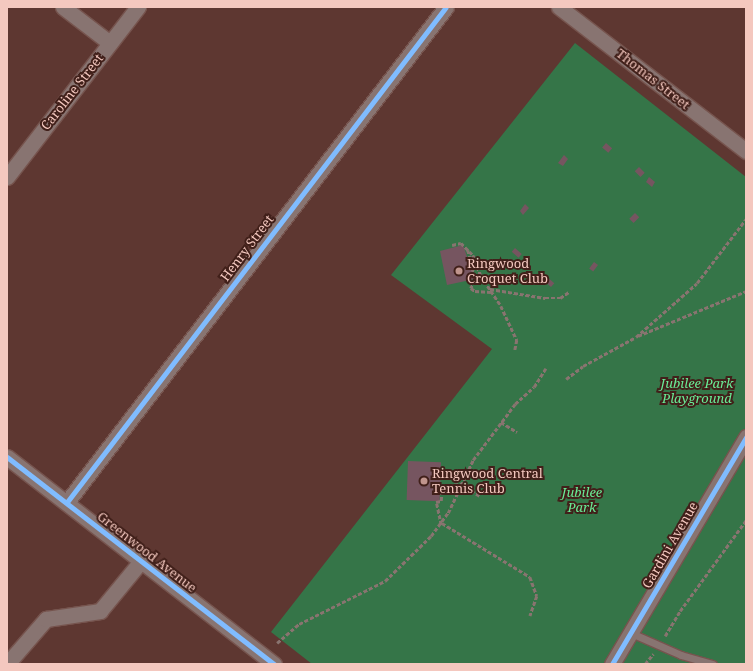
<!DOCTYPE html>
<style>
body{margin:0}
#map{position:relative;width:753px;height:671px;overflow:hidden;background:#5e3731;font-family:"Noto Serif",serif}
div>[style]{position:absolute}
.green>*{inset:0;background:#357548}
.building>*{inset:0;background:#765560;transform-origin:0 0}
.path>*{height:2.5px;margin-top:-1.25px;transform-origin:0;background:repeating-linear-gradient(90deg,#897470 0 4px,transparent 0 6px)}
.roads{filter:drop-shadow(1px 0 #76544e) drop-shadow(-1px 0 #76544e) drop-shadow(0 1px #76544e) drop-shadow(0 -1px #76544e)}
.service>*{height:7px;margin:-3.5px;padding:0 3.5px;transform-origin:3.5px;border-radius:3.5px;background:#887471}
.minor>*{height:15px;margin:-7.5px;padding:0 7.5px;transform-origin:7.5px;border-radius:7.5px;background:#887471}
.cycleway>*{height:5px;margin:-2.5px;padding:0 2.5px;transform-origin:2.5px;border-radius:2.5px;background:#80bcff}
.dots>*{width:11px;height:11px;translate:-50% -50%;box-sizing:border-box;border:2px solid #41201a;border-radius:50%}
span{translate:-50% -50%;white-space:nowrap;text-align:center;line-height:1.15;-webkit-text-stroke:4px #41201a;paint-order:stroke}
.street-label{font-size:13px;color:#f4c8bf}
.poi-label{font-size:13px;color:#f4c8bf}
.left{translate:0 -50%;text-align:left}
.park-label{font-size:13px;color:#69ec96;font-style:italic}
.frame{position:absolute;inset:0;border:8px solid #f4c8bf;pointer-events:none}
</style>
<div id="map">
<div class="green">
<i style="clip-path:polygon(575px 43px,746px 177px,746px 664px,312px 664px,271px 632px,492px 349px,391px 275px)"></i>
</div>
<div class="building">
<i style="left:606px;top:143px;width:8px;height:6px;rotate:40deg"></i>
<i style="clip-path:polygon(564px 155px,568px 159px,563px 166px,558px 163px)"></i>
<i style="left:639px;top:167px;width:8px;height:6px;rotate:45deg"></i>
<i style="clip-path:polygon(649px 177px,655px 182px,652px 187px,646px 182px)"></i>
<i style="clip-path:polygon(525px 204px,529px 208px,523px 215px,520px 211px)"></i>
<i style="left:635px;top:213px;width:6px;height:8px;rotate:45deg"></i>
<i style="clip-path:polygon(463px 245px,475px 279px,447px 285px,440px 251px)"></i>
<i style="left:515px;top:248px;width:9px;height:5px;rotate:41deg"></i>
<i style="left:594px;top:262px;width:5px;height:8px;rotate:37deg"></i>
<i style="left:546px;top:276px;width:11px;height:5px;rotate:41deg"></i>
<i style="left:408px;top:461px;width:33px;height:39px;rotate:2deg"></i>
</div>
<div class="path">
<i style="left:452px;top:245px;width:9px;rotate:-13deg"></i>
<i style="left:461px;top:243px;width:17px;rotate:45deg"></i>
<i style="left:473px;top:255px;width:22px;rotate:69deg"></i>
<i style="left:481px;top:276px;width:36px;rotate:56deg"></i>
<i style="left:501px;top:306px;width:38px;rotate:65deg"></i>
<i style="left:517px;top:340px;width:10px;rotate:101deg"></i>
<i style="left:468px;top:250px;width:32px;rotate:76deg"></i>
<i style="left:476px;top:281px;width:9px;rotate:126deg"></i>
<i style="left:471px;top:288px;width:5px;rotate:37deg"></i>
<i style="left:475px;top:291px;width:16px;rotate:4deg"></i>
<i style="left:490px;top:289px;width:56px;rotate:9.3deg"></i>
<i style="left:545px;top:298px;width:15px"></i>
<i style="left:560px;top:298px;width:11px;rotate:-34deg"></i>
<i style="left:638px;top:336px;width:117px;rotate:-22.6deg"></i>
<i style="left:566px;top:379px;width:21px;rotate:-37deg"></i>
<i style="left:583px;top:366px;width:60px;rotate:-28.7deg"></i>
<i style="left:636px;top:337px;width:81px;rotate:-41.5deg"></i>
<i style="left:697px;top:283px;width:81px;rotate:-52.6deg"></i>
<i style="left:501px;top:422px;width:19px;rotate:32deg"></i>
<i style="left:442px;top:523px;width:103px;rotate:31.5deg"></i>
<i style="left:530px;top:577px;width:20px;rotate:70deg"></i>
<i style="left:537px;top:596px;width:21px;rotate:109deg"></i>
<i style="left:441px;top:525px;width:24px;rotate:-102deg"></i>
<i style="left:436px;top:502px;width:5px;rotate:-11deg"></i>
<i style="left:441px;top:501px;width:15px;rotate:-86deg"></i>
<i style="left:442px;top:486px;width:19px;rotate:-6deg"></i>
<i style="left:461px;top:484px;width:22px;rotate:32deg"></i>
<i style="left:665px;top:636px;width:29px;rotate:-59deg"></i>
<i style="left:680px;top:611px;width:112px;rotate:-54deg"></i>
<i style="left:277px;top:643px;width:29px;rotate:-41deg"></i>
<i style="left:299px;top:624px;width:96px;rotate:-26.6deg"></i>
<i style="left:385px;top:581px;width:64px;rotate:-44.4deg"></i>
<i style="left:431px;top:536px;width:29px;rotate:-54deg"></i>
<i style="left:448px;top:513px;width:59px;rotate:-64.7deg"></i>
<i style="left:473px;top:460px;width:70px;rotate:-53.1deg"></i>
<i style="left:515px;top:404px;width:25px;rotate:-42deg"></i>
<i style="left:534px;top:387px;width:22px;rotate:-58deg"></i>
<i style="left:645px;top:664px;width:13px;rotate:-51deg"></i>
</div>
<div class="roads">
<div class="service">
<i style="left:631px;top:633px;width:55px;rotate:23.7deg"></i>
<i style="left:681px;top:655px;width:33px;rotate:16deg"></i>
</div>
<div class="minor">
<i style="left:63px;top:7px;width:59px;rotate:37.5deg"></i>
<i style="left:559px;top:7px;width:236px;rotate:37.6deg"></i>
<i style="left:7px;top:177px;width:215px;rotate:-52.4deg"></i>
<i style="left:7px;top:457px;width:338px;rotate:37.8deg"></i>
<i style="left:67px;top:502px;width:623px;rotate:-52.56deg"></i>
<i style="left:7px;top:664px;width:60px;rotate:-49.1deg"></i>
<i style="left:46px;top:619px;width:55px;rotate:-8.4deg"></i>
<i style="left:100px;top:611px;width:65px;rotate:-50.6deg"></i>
<i style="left:612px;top:664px;width:264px;rotate:-59.4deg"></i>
</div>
</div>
<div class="cycleway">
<i style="left:7px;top:457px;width:338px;rotate:37.8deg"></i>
<i style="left:67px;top:502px;width:623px;rotate:-52.56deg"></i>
<i style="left:612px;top:664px;width:264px;rotate:-59.4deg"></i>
</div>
<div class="dots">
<i style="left:459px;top:271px;background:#c0958d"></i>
<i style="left:424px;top:481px;background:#c0958d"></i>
</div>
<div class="street-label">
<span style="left:653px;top:79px;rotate:38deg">Thomas Street</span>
<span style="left:72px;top:92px;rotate:-52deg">Caroline Street</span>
<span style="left:247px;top:248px;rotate:-53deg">Henry Street</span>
<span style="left:670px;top:545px;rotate:-60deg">Gardini Avenue</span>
<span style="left:147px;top:552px;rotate:38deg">Greenwood Avenue</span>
</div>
<div class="poi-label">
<span class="left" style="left:467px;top:271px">Ringwood<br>Croquet Club</span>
<span class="left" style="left:432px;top:481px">Ringwood Central<br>Tennis Club</span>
</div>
<div class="park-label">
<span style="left:697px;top:391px">Jubilee Park<br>Playground</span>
<span style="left:582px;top:500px">Jubilee<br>Park</span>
</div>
<div class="frame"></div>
</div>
